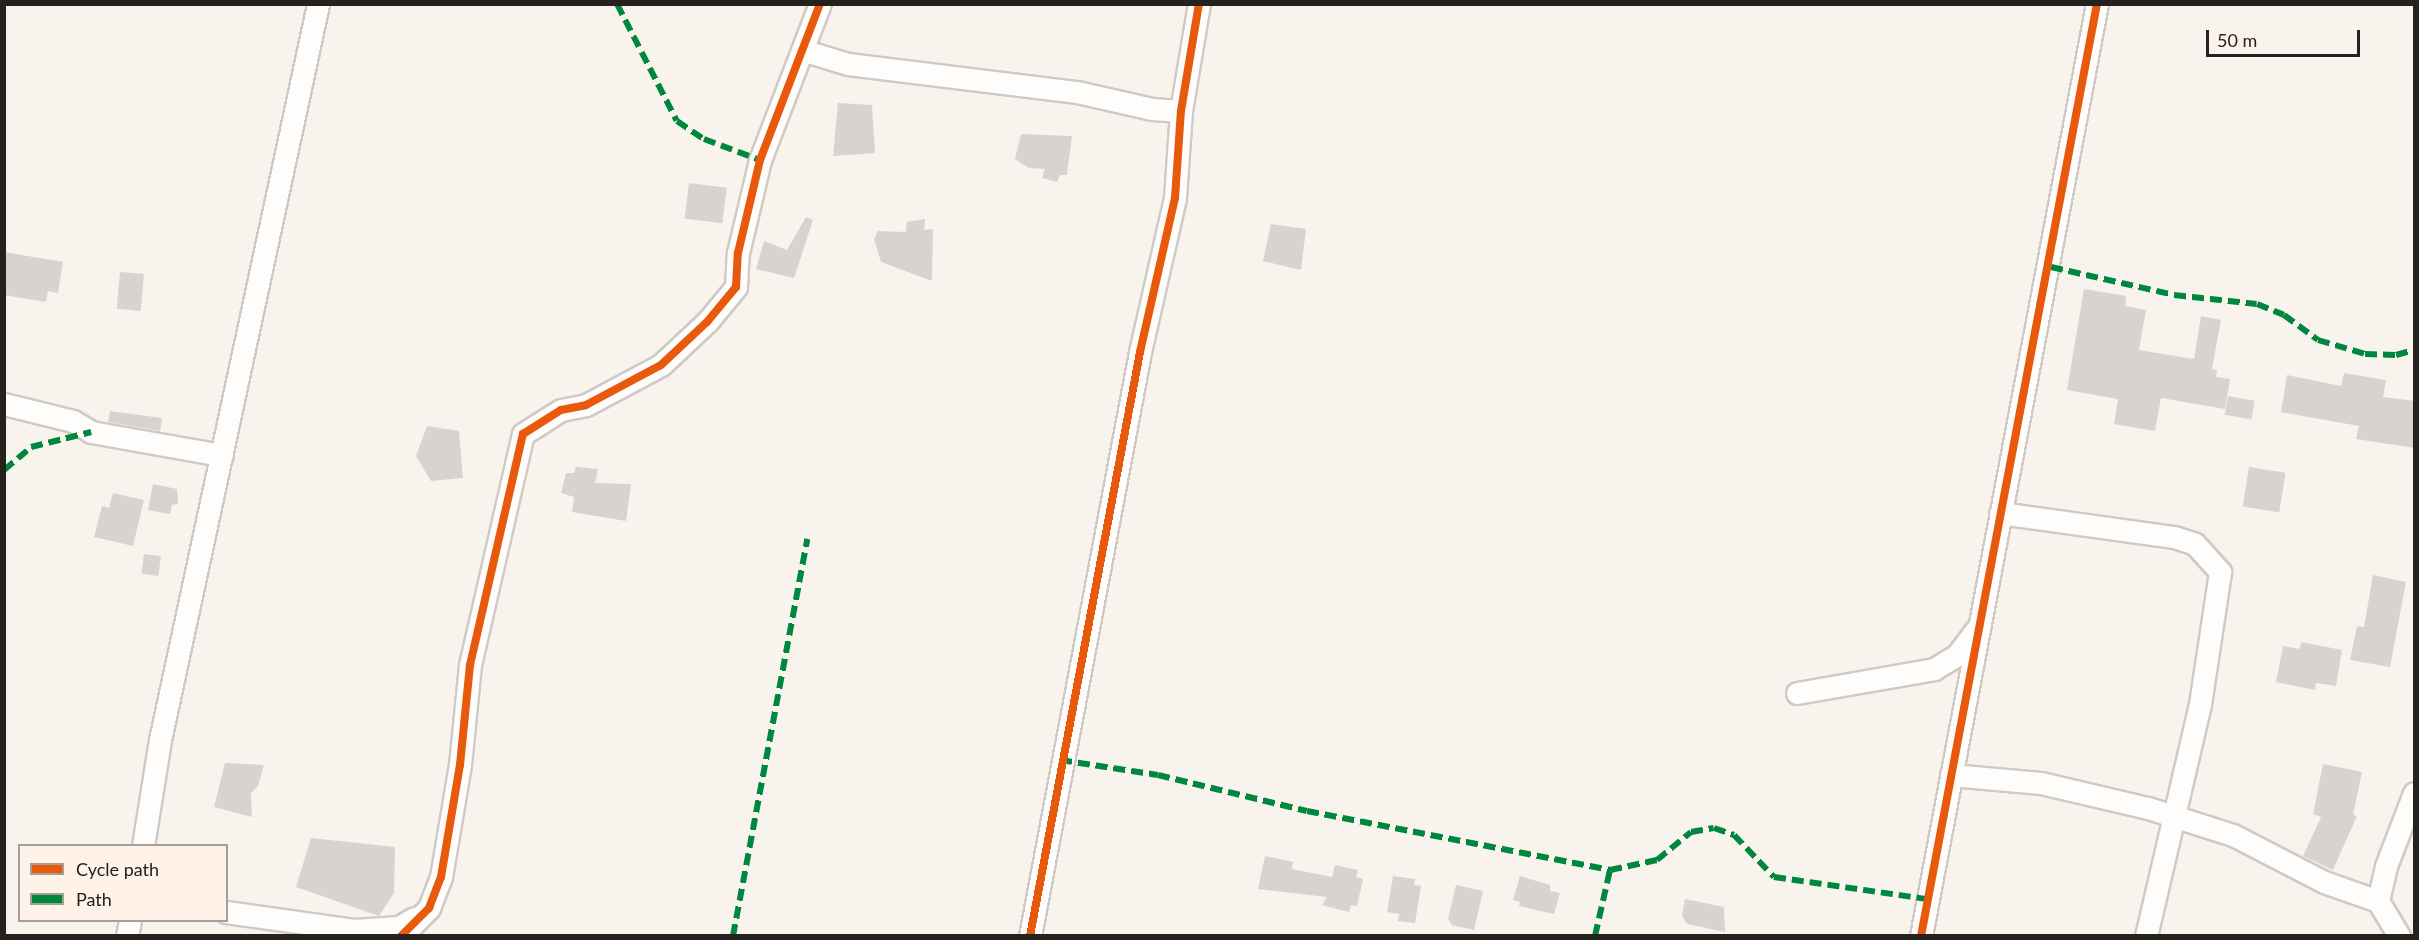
<!DOCTYPE html>
<style>
body{margin:0}
#map{position:relative;width:2419px;height:940px;overflow:hidden;background:#f9f3ee;font-family:Lato,sans-serif}
div>[style]{position:absolute}
.building>*{inset:0;background:#d8d3cf;transform-origin:0 0}
.roads{filter:drop-shadow(2px 0 #cfcac5) drop-shadow(-2px 0 #cfcac5) drop-shadow(0 2px #cfcac5) drop-shadow(0 -2px #cfcac5)}
.minor>*{height:21px;margin:-10.5px;padding:0 10.5px;transform-origin:10.5px;border-radius:10.5px;background:#fefdfc}
.quiet>*{height:6px;margin-top:-3px;transform-origin:0;background:repeating-linear-gradient(90deg,#00873e 0 12px,transparent 0 18px)}
.cycleway>*{height:8px;margin:-4px;padding:0 4px;transform-origin:4px;border-radius:4px;background:#e8590c}
span{translate:-50% -50%;white-space:nowrap;text-align:center;line-height:1.15;-webkit-text-stroke:4.5px #fef2e9;paint-order:stroke}
.frame{position:absolute;inset:0;border:6px solid #25211d;pointer-events:none}
.legend{position:absolute;left:18px;top:844px;width:210px;height:78px;box-sizing:border-box;background:#fef2e9;border:2px solid #a79e97;margin:0;padding:8px 10px;list-style:none;font-size:18px;color:#25211d}
.legend li{display:flex;align-items:center;gap:12px;height:30px}
.legend b{width:30px;border:2px solid #a79e97}
.scale{position:absolute;left:2206px;top:30px;width:154px;height:27px;box-sizing:border-box;border:3px solid #25211d;border-top:0;padding-left:8px;font-size:18px;line-height:21px;white-space:nowrap;color:#25211d;-webkit-text-stroke:4px #fef2e9;paint-order:stroke}
</style>
<div id="map">
<div class="building">
<i style="clip-path:polygon(838px 103px,872px 105px,875px 153px,833px 156px)"></i>
<i style="clip-path:polygon(1021px 134px,1072px 136px,1067px 175px,1060px 175px,1057px 182px,1042px 178px,1045px 169px,1029px 168px,1015px 159px)"></i>
<i style="left:689px;top:183px;width:38px;height:36px;rotate:7deg"></i>
<i style="clip-path:polygon(806px 217px,813px 220px,794px 278px,756px 269px,764px 241px,787px 250px)"></i>
<i style="clip-path:polygon(925px 219px,924px 230px,933px 229px,932px 281px,881px 262px,874px 239px,878px 231px,906px 232px,907px 222px)"></i>
<i style="clip-path:polygon(1271px 224px,1306px 229px,1301px 270px,1263px 261px)"></i>
<i style="clip-path:polygon(4px 252px,63px 262px,58px 293px,48px 291px,46px 302px,4px 295px)"></i>
<i style="left:120px;top:272px;width:24px;height:37px;rotate:5deg"></i>
<i style="clip-path:polygon(2084px 289px,2126px 296px,2125px 306px,2146px 310px,2139px 350px,2194px 359px,2201px 316px,2221px 320px,2212px 369px,2217px 370px,2216px 377px,2230px 379px,2225px 409px,2161px 398px,2155px 431px,2114px 424px,2118px 399px,2067px 390px)"></i>
<i style="clip-path:polygon(2344px 373px,2386px 380px,2383px 397px,2415px 401px,2415px 448px,2356px 439px,2359px 426px,2281px 412px,2287px 375px,2341px 386px)"></i>
<i style="left:2228px;top:396px;width:27px;height:19px;rotate:10deg"></i>
<i style="clip-path:polygon(110px 411px,162px 418px,160px 431px,108px 422px)"></i>
<i style="clip-path:polygon(427px 426px,459px 431px,463px 478px,431px 481px,416px 456px)"></i>
<i style="clip-path:polygon(576px 467px,598px 469px,595px 483px,631px 484px,626px 521px,572px 512px,574px 497px,561px 493px,566px 473px,574px 473px)"></i>
<i style="left:2249px;top:467px;width:37px;height:40px;rotate:9deg"></i>
<i style="clip-path:polygon(153px 484px,177px 489px,178px 504px,172px 505px,170px 514px,148px 510px)"></i>
<i style="clip-path:polygon(113px 493px,144px 500px,133px 546px,94px 537px,102px 506px,109px 508px)"></i>
<i style="left:144px;top:554px;width:17px;height:20px;rotate:7deg"></i>
<i style="clip-path:polygon(2373px 575px,2406px 582px,2390px 667px,2350px 660px,2357px 626px,2364px 627px)"></i>
<i style="clip-path:polygon(2301px 642px,2342px 650px,2336px 686px,2316px 683px,2315px 690px,2276px 682px,2283px 646px,2300px 649px)"></i>
<i style="clip-path:polygon(225px 763px,264px 765px,258px 786px,251px 793px,252px 817px,214px 807px)"></i>
<i style="clip-path:polygon(2323px 764px,2362px 772px,2353px 815px,2357px 816px,2333px 870px,2303px 856px,2321px 817px,2313px 814px)"></i>
<i style="clip-path:polygon(311px 838px,395px 847px,394px 893px,379px 916px,296px 887px)"></i>
<i style="clip-path:polygon(1265px 856px,1293px 862px,1292px 869px,1332px 877px,1335px 865px,1358px 870px,1356px 877px,1363px 879px,1357px 906px,1351px 905px,1349px 912px,1322px 905px,1327px 897px,1258px 889px)"></i>
<i style="clip-path:polygon(1393px 876px,1415px 879px,1414px 885px,1421px 886px,1415px 923px,1398px 921px,1399px 914px,1387px 912px)"></i>
<i style="clip-path:polygon(1520px 876px,1550px 885px,1550px 891px,1560px 893px,1554px 914px,1519px 906px,1520px 902px,1513px 900px)"></i>
<i style="clip-path:polygon(1456px 885px,1483px 891px,1474px 930px,1452px 925px,1448px 919px)"></i>
<i style="clip-path:polygon(1685px 899px,1724px 907px,1725px 932px,1687px 924px,1682px 916px)"></i>
</div>
<div class="roads">
<div class="minor">
<i style="left:802px;top:50px;width:48px;rotate:16.9deg"></i>
<i style="left:848px;top:64px;width:231px;rotate:7deg"></i>
<i style="left:1077px;top:92px;width:77px;rotate:12.8deg"></i>
<i style="left:1152px;top:109px;width:29px;rotate:4deg"></i>
<i style="left:4px;top:404px;width:71px;rotate:13.8deg"></i>
<i style="left:73px;top:421px;width:21px;rotate:31deg"></i>
<i style="left:91px;top:432px;width:133px;rotate:10deg"></i>
<i style="left:2000px;top:513px;width:176px;rotate:7.9deg"></i>
<i style="left:2174px;top:537px;width:22px;rotate:18deg"></i>
<i style="left:2195px;top:544px;width:38px;rotate:48deg"></i>
<i style="left:2220px;top:572px;width:134px;rotate:98.6deg"></i>
<i style="left:2200px;top:704px;width:238px;rotate:103.1deg"></i>
<i style="left:1797px;top:693px;width:139px;rotate:-9.9deg"></i>
<i style="left:1934px;top:669px;width:27px;rotate:-31deg"></i>
<i style="left:1957px;top:655px;width:31px;rotate:-53deg"></i>
<i style="left:1951px;top:775px;width:90px;rotate:5.1deg"></i>
<i style="left:2041px;top:783px;width:110px;rotate:13.2deg"></i>
<i style="left:2148px;top:808px;width:89px;rotate:17.6deg"></i>
<i style="left:2233px;top:835px;width:102px;rotate:27.3deg"></i>
<i style="left:2324px;top:882px;width:57px;rotate:19.4deg"></i>
<i style="left:2378px;top:901px;width:41px;rotate:59deg"></i>
<i style="left:143px;top:846px;width:107px;rotate:-80.9deg"></i>
<i style="left:160px;top:740px;width:753px;rotate:-77.88deg"></i>
<i style="left:2378px;top:901px;width:36px;rotate:-77deg"></i>
<i style="left:2386px;top:866px;width:78px;rotate:-69deg"></i>
<i style="left:226px;top:912px;width:129px;rotate:8deg"></i>
<i style="left:354px;top:930px;width:45px;rotate:-3.8deg"></i>
<i style="left:399px;top:927px;width:17px;rotate:-31deg"></i>
<i style="left:127px;top:936px;width:16px;rotate:-79deg"></i>
<i style="left:401px;top:936px;width:40px;rotate:-45deg"></i>
<i style="left:429px;top:908px;width:33px;rotate:-69deg"></i>
<i style="left:441px;top:877px;width:114px;rotate:-80.4deg"></i>
<i style="left:460px;top:765px;width:100px;rotate:-84.3deg"></i>
<i style="left:470px;top:665px;width:237px;rotate:-77.1deg"></i>
<i style="left:523px;top:434px;width:45px;rotate:-32.3deg"></i>
<i style="left:561px;top:410px;width:25px;rotate:-11deg"></i>
<i style="left:586px;top:405px;width:85px;rotate:-28.1deg"></i>
<i style="left:661px;top:365px;width:63px;rotate:-43.1deg"></i>
<i style="left:707px;top:322px;width:45px;rotate:-50.4deg"></i>
<i style="left:736px;top:287px;width:34px;rotate:-87deg"></i>
<i style="left:738px;top:253px;width:96px;rotate:-76.7deg"></i>
<i style="left:760px;top:160px;width:167px;rotate:-69deg"></i>
<i style="left:1030px;top:936px;width:594px;rotate:-79.33deg"></i>
<i style="left:1140px;top:352px;width:158px;rotate:-77.2deg"></i>
<i style="left:1175px;top:198px;width:87px;rotate:-86.1deg"></i>
<i style="left:1181px;top:111px;width:109px;rotate:-80.5deg"></i>
<i style="left:1921px;top:936px;width:948px;rotate:-79.31deg"></i>
</div>
</div>
<div class="quiet">
<i style="left:617px;top:4px;width:131px;rotate:62.9deg"></i>
<i style="left:677px;top:121px;width:32px;rotate:34deg"></i>
<i style="left:704px;top:139px;width:60px;rotate:20.6deg"></i>
<i style="left:2051px;top:267px;width:126px;rotate:12.8deg"></i>
<i style="left:2174px;top:295px;width:83px;rotate:6.2deg"></i>
<i style="left:2257px;top:304px;width:29px;rotate:22deg"></i>
<i style="left:2284px;top:315px;width:42px;rotate:36.3deg"></i>
<i style="left:2318px;top:340px;width:49px;rotate:16.6deg"></i>
<i style="left:2365px;top:354px;width:31px;rotate:2deg"></i>
<i style="left:2396px;top:355px;width:19px;rotate:-16deg"></i>
<i style="left:4px;top:470px;width:35px;rotate:-40deg"></i>
<i style="left:31px;top:447px;width:62px;rotate:-14deg"></i>
<i style="left:1060px;top:760px;width:99px;rotate:8.7deg"></i>
<i style="left:1158px;top:775px;width:153px;rotate:13.6deg"></i>
<i style="left:1307px;top:811px;width:309px;rotate:11deg"></i>
<i style="left:1610px;top:870px;width:48px;rotate:-12deg"></i>
<i style="left:1657px;top:860px;width:44px;rotate:-39.5deg"></i>
<i style="left:1691px;top:832px;width:23px;rotate:-10deg"></i>
<i style="left:1714px;top:828px;width:21px;rotate:19deg"></i>
<i style="left:1734px;top:835px;width:58px;rotate:46.4deg"></i>
<i style="left:1774px;top:877px;width:155px;rotate:8.2deg"></i>
<i style="left:733px;top:936px;width:404px;rotate:-79.4deg"></i>
<i style="left:1595px;top:936px;width:68px;rotate:-77.2deg"></i>
</div>
<div class="cycleway">
<i style="left:401px;top:936px;width:40px;rotate:-45deg"></i>
<i style="left:429px;top:908px;width:33px;rotate:-69deg"></i>
<i style="left:441px;top:877px;width:114px;rotate:-80.4deg"></i>
<i style="left:460px;top:765px;width:100px;rotate:-84.3deg"></i>
<i style="left:470px;top:665px;width:237px;rotate:-77.1deg"></i>
<i style="left:523px;top:434px;width:45px;rotate:-32.3deg"></i>
<i style="left:561px;top:410px;width:25px;rotate:-11deg"></i>
<i style="left:586px;top:405px;width:85px;rotate:-28.1deg"></i>
<i style="left:661px;top:365px;width:63px;rotate:-43.1deg"></i>
<i style="left:707px;top:322px;width:45px;rotate:-50.4deg"></i>
<i style="left:736px;top:287px;width:34px;rotate:-87deg"></i>
<i style="left:738px;top:253px;width:96px;rotate:-76.7deg"></i>
<i style="left:760px;top:160px;width:167px;rotate:-69deg"></i>
<i style="left:1030px;top:936px;width:594px;rotate:-79.33deg"></i>
<i style="left:1140px;top:352px;width:158px;rotate:-77.2deg"></i>
<i style="left:1175px;top:198px;width:87px;rotate:-86.1deg"></i>
<i style="left:1181px;top:111px;width:109px;rotate:-80.5deg"></i>
<i style="left:1921px;top:936px;width:948px;rotate:-79.31deg"></i>
</div>
<div class="frame"></div>
<ul class="legend">
<li><b style="height:8px;background:#e8590c"></b>Cycle path</li>
<li><b style="height:8px;background:#00873e"></b>Path</li>
</ul>
<div class="scale">50 m</div>
</div>
